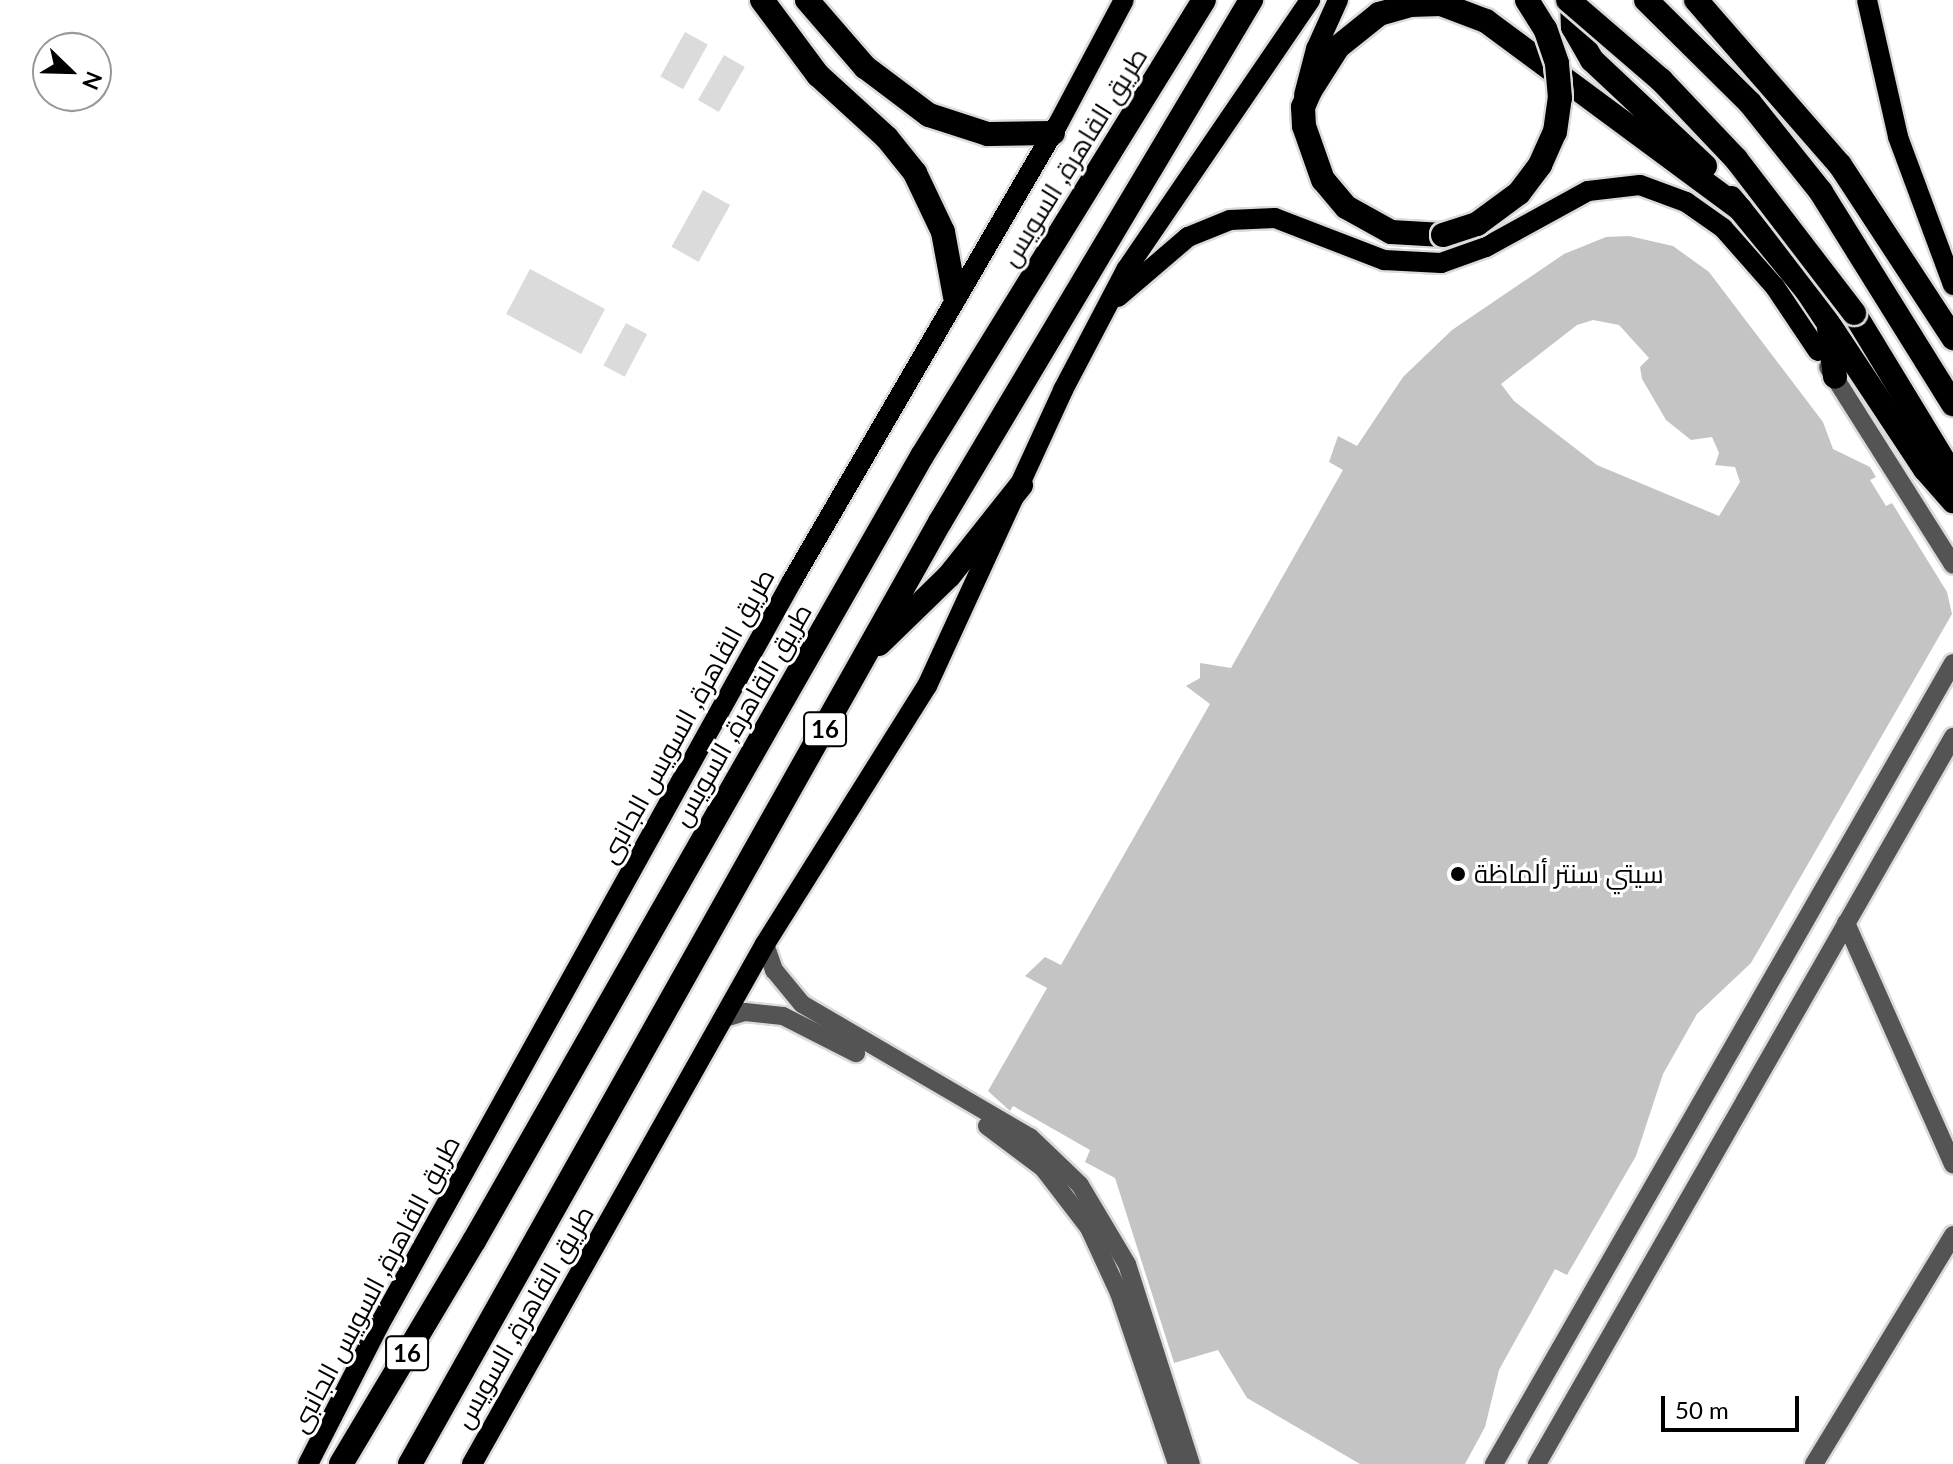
<!DOCTYPE html>
<meta charset="utf-8">
<style>
body{margin:0}
#map{position:relative;width:1953px;height:1464px;overflow:hidden;background:#fff;font-family:Lato,Cairo,sans-serif}
div>[style]{position:absolute}
.green>*{inset:0;background:#dbdbdb;transform-origin:0 0}
.building>*{inset:0;background:#c4c4c4}
.roads{filter:drop-shadow(2px 0 #dbdbdb) drop-shadow(-2px 0 #dbdbdb) drop-shadow(0 2px #dbdbdb) drop-shadow(0 -2px #dbdbdb)}
.minor>*{height:18px;margin:-9px;padding:0 9px;transform-origin:9px;border-radius:9px;background:#545454}
.major>*{height:20px;margin:-10px;padding:0 10px;transform-origin:10px;border-radius:10px;background:#000}
.highway>*{height:24px;margin:-12px;padding:0 12px;transform-origin:12px;border-radius:12px;background:#000}
.bridges{filter:drop-shadow(2px 0 #dbdbdb) drop-shadow(-2px 0 #dbdbdb) drop-shadow(0 2px #dbdbdb) drop-shadow(0 -2px #dbdbdb)}
.highway-bridge>*{height:24px;margin:-12px;padding:0 12px;transform-origin:12px;border-radius:12px;background:#000}
.dots>*{width:22px;height:22px;translate:-50% -50%;box-sizing:border-box;border:4px solid #fff;border-radius:50%}
span{translate:-50% -50%;white-space:nowrap;text-align:center;line-height:1.15;-webkit-text-stroke:6px #fff;paint-order:stroke}
.shield-label span{padding:2px 6px;background:#fff;border:2px solid;border-radius:6px;-webkit-text-stroke-width:0}
.shield-label{font-size:24px;color:#000;font-weight:700}
.street-label{font-size:26px;color:#000}
.poi-label{font-size:26px;color:#000}
.left{translate:0 -50%;text-align:left}
.north{position:absolute;left:32px;top:32px;width:80px;height:80px;box-sizing:border-box;background:#fff;border:2px solid #999;border-radius:50%;rotate:113deg;font-size:22px;font-weight:700;line-height:32px;text-align:center;color:#000}
.north::after{content:'';display:block;margin:auto;width:28px;height:36px;background:#000;clip-path:polygon(50% 0,100% 100%,50% 72%,0 100%)}
.scale{position:absolute;left:1661px;top:1396px;width:138px;height:36px;box-sizing:border-box;border:4px solid #000;border-top:0;padding-left:10px;font-size:24px;line-height:28px;white-space:nowrap;color:#000;-webkit-text-stroke:6px #fff;paint-order:stroke}
</style>
<div id="map">
<div class="green">
<i style="left:685px;top:32px;width:26px;height:51px;rotate:29deg"></i>
<i style="left:724px;top:55px;width:24px;height:52px;rotate:30deg"></i>
<i style="left:703px;top:190px;width:31px;height:65px;rotate:29deg"></i>
<i style="left:530px;top:269px;width:85px;height:51px;rotate:28deg"></i>
<i style="left:626px;top:323px;width:24px;height:48px;rotate:28deg"></i>
</div>
<div class="building">
<i style="clip-path:polygon(evenodd,1629px 236px,1673px 246px,1709px 272px,1823px 422px,1833px 449px,1870px 467px,1876px 477px,1870px 480px,1886px 506px,1892px 503px,1947px 592px,1952px 614px,1751px 963px,1697px 1014px,1663px 1074px,1636px 1156px,1567px 1275px,1555px 1269px,1499px 1370px,1485px 1427px,1465px 1464px,1360px 1464px,1247px 1398px,1218px 1350px,1174px 1363px,1115px 1178px,1085px 1162px,1090px 1150px,1013px 1106px,1010px 1111px,988px 1091px,1047px 988px,1025px 976px,1045px 957px,1061px 965px,1210px 704px,1186px 686px,1200px 678px,1200px 663px,1231px 668px,1343px 470px,1329px 462px,1338px 436px,1357px 446px,1403px 377px,1452px 330px,1564px 254px,1606px 237px,1629px 236px,1593px 320px,1619px 325px,1649px 358px,1640px 367px,1642px 379px,1666px 420px,1691px 440px,1712px 437px,1719px 453px,1715px 465px,1735px 467px,1740px 482px,1719px 516px,1597px 465px,1514px 401px,1501px 384px,1577px 325px,1593px 320px)"></i>
</div>
<div class="roads">
<div class="minor">
<i style="left:1828px;top:367px;width:234px;rotate:57.7deg"></i>
<i style="left:1846px;top:923px;width:264px;rotate:66.1deg"></i>
<i style="left:765px;top:944px;width:28px;rotate:71deg"></i>
<i style="left:774px;top:970px;width:44px;rotate:50.5deg"></i>
<i style="left:802px;top:1004px;width:264px;rotate:30.3deg"></i>
<i style="left:1030px;top:1137px;width:69px;rotate:43.8deg"></i>
<i style="left:1080px;top:1185px;width:92px;rotate:59.3deg"></i>
<i style="left:1127px;top:1264px;width:210px;rotate:72.3deg"></i>
<i style="left:722px;top:1019px;width:24px;rotate:-17deg"></i>
<i style="left:745px;top:1012px;width:38px;rotate:6deg"></i>
<i style="left:783px;top:1016px;width:82px;rotate:26.9deg"></i>
<i style="left:987px;top:1126px;width:70px;rotate:36.9deg"></i>
<i style="left:1043px;top:1168px;width:76px;rotate:52.5deg"></i>
<i style="left:1089px;top:1228px;width:72px;rotate:65.2deg"></i>
<i style="left:1119px;top:1293px;width:181px;rotate:71.3deg"></i>
<i style="left:1494px;top:1464px;width:923px;rotate:-60.19deg"></i>
<i style="left:1537px;top:1464px;width:838px;rotate:-60.22deg"></i>
<i style="left:1814px;top:1464px;width:268px;rotate:-58.7deg"></i>
</div>
<div class="major">
<i style="left:1867px;top:0;width:140px;rotate:77.2deg"></i>
<i style="left:1898px;top:137px;width:158px;rotate:69.6deg"></i>
<i style="left:1304px;top:95px;width:48px;rotate:-75.4deg"></i>
<i style="left:1316px;top:49px;width:54px;rotate:-65.8deg"></i>
<i style="left:1118px;top:297px;width:92px;rotate:-40.6deg"></i>
<i style="left:1188px;top:237px;width:45px;rotate:-22deg"></i>
<i style="left:1230px;top:220px;width:45px;rotate:-2.5deg"></i>
<i style="left:1275px;top:218px;width:117px;rotate:21.1deg"></i>
<i style="left:1384px;top:260px;width:57px;rotate:3deg"></i>
<i style="left:1441px;top:263px;width:48px;rotate:-19.6deg"></i>
<i style="left:1486px;top:247px;width:116px;rotate:-28.8deg"></i>
<i style="left:1588px;top:191px;width:52px;rotate:-6.6deg"></i>
<i style="left:1640px;top:185px;width:49px;rotate:20.3deg"></i>
<i style="left:1686px;top:202px;width:45px;rotate:35.1deg"></i>
<i style="left:1723px;top:228px;width:79px;rotate:48.6deg"></i>
<i style="left:1775px;top:287px;width:77px;rotate:56.1deg"></i>
<i style="left:308px;top:1464px;width:154px;rotate:-62.9deg"></i>
<i style="left:378px;top:1327px;width:853px;rotate:-60.97deg"></i>
<i style="left:792px;top:581px;width:529px;rotate:-59.8deg"></i>
<i style="left:1058px;top:124px;width:140px;rotate:-62deg"></i>
<i style="left:472px;top:1464px;width:597px;rotate:-60.6deg"></i>
<i style="left:765px;top:944px;width:305px;rotate:-57.9deg"></i>
<i style="left:927px;top:686px;width:326px;rotate:-65.3deg"></i>
<i style="left:1063px;top:390px;width:136px;rotate:-62.3deg"></i>
<i style="left:1126px;top:270px;width:327px;rotate:-55.7deg"></i>
</div>
<div class="highway">
<i style="left:762px;top:0;width:94px;rotate:53.3deg"></i>
<i style="left:818px;top:75px;width:93px;rotate:42.4deg"></i>
<i style="left:887px;top:138px;width:45px;rotate:51.3deg"></i>
<i style="left:915px;top:173px;width:65px;rotate:64.6deg"></i>
<i style="left:943px;top:232px;width:66px;rotate:79.5deg"></i>
<i style="left:807px;top:0;width:89px;rotate:49.1deg"></i>
<i style="left:865px;top:67px;width:80px;rotate:36.9deg"></i>
<i style="left:929px;top:115px;width:62px;rotate:17.9deg"></i>
<i style="left:988px;top:134px;width:65px;rotate:-0.9deg"></i>
<i style="left:1572px;top:0;width:27px;rotate:88deg"></i>
<i style="left:1573px;top:27px;width:38px;rotate:60deg"></i>
<i style="left:1592px;top:60px;width:155px;rotate:43.2deg"></i>
<i style="left:1646px;top:0;width:146px;rotate:44.7deg"></i>
<i style="left:1750px;top:103px;width:114px;rotate:51.4deg"></i>
<i style="left:1821px;top:192px;width:250px;rotate:58.1deg"></i>
<i style="left:1696px;top:0;width:219px;rotate:48.9deg"></i>
<i style="left:1840px;top:165px;width:207px;rotate:56.8deg"></i>
<i style="left:1731px;top:198px;width:120px;rotate:50.7deg"></i>
<i style="left:1807px;top:291px;width:214px;rotate:56.5deg"></i>
<i style="left:1925px;top:469px;width:43px;rotate:48.8deg"></i>
<i style="left:1443px;top:235px;width:52px;rotate:-176.7deg"></i>
<i style="left:1391px;top:232px;width:51px;rotate:-150.9deg"></i>
<i style="left:1346px;top:207px;width:35px;rotate:-130deg"></i>
<i style="left:1323px;top:180px;width:57px;rotate:-109.4deg"></i>
<i style="left:1304px;top:126px;width:19px;rotate:-93deg"></i>
<i style="left:1303px;top:107px;width:17px;rotate:-66deg"></i>
<i style="left:1310px;top:91px;width:52px;rotate:-57.5deg"></i>
<i style="left:1338px;top:47px;width:53px;rotate:-38.8deg"></i>
<i style="left:1379px;top:14px;width:32px;rotate:-16deg"></i>
<i style="left:1410px;top:5px;width:31px;rotate:-2deg"></i>
<i style="left:1441px;top:4px;width:48px;rotate:20.7deg"></i>
<i style="left:1486px;top:21px;width:317px;rotate:36.5deg"></i>
<i style="left:1854px;top:313px;width:191px;rotate:58.7deg"></i>
<i style="left:1829px;top:328px;width:49px;rotate:83deg"></i>
<i style="left:879px;top:644px;width:98px;rotate:-44.2deg"></i>
<i style="left:949px;top:576px;width:116px;rotate:-51.6deg"></i>
<i style="left:341px;top:1464px;width:260px;rotate:-59.2deg"></i>
<i style="left:474px;top:1241px;width:904px;rotate:-60.29deg"></i>
<i style="left:922px;top:456px;width:536px;rotate:-58.27deg"></i>
<i style="left:410px;top:1464px;width:1081px;rotate:-60.64deg"></i>
<i style="left:940px;top:522px;width:608px;rotate:-59.21deg"></i>
</div>
</div>
<div class="bridges">
<div class="highway-bridge">
<i style="left:1568px;top:0;width:123px;rotate:40.7deg"></i>
<i style="left:1661px;top:80px;width:109px;rotate:46.5deg"></i>
<i style="left:1736px;top:159px;width:194px;rotate:52.5deg"></i>
<i style="left:1443px;top:235px;width:36px;rotate:-18deg"></i>
<i style="left:1477px;top:224px;width:52px;rotate:-36.4deg"></i>
<i style="left:1519px;top:193px;width:35px;rotate:-53deg"></i>
<i style="left:1540px;top:165px;width:36px;rotate:-66deg"></i>
<i style="left:1555px;top:132px;width:34px;rotate:-82deg"></i>
<i style="left:1560px;top:98px;width:35px;rotate:-95deg"></i>
<i style="left:1557px;top:63px;width:36px;rotate:-109deg"></i>
<i style="left:1545px;top:29px;width:34px;rotate:-122deg"></i>
</div>
</div>
<div class="dots">
<i style="left:1458px;top:874px;background:#000"></i>
</div>
<div class="shield-label">
<span style="left:825px;top:729px">16</span>
<span style="left:407px;top:1353px">16</span>
</div>
<div class="street-label">
<span style="left:1074px;top:157px;rotate:-58deg">طريق القاهرة, السويس</span>
<span style="left:742px;top:715px;rotate:-60deg">طريق القاهرة, السويس</span>
<span style="left:687px;top:716px;rotate:-61deg">طريق القاهرة, السويس الجانبى</span>
<span style="left:375px;top:1284px;rotate:-62deg">طريق القاهرة, السويس الجانبى</span>
<span style="left:524px;top:1317px;rotate:-60deg">طريق القاهرة, السويس</span>
</div>
<div class="poi-label">
<span class="left" style="left:1474px;top:874px">سيتي سنتر ألماظة</span>
</div>
<div class="north">N</div>
<div class="scale">50 m</div>
</div>
